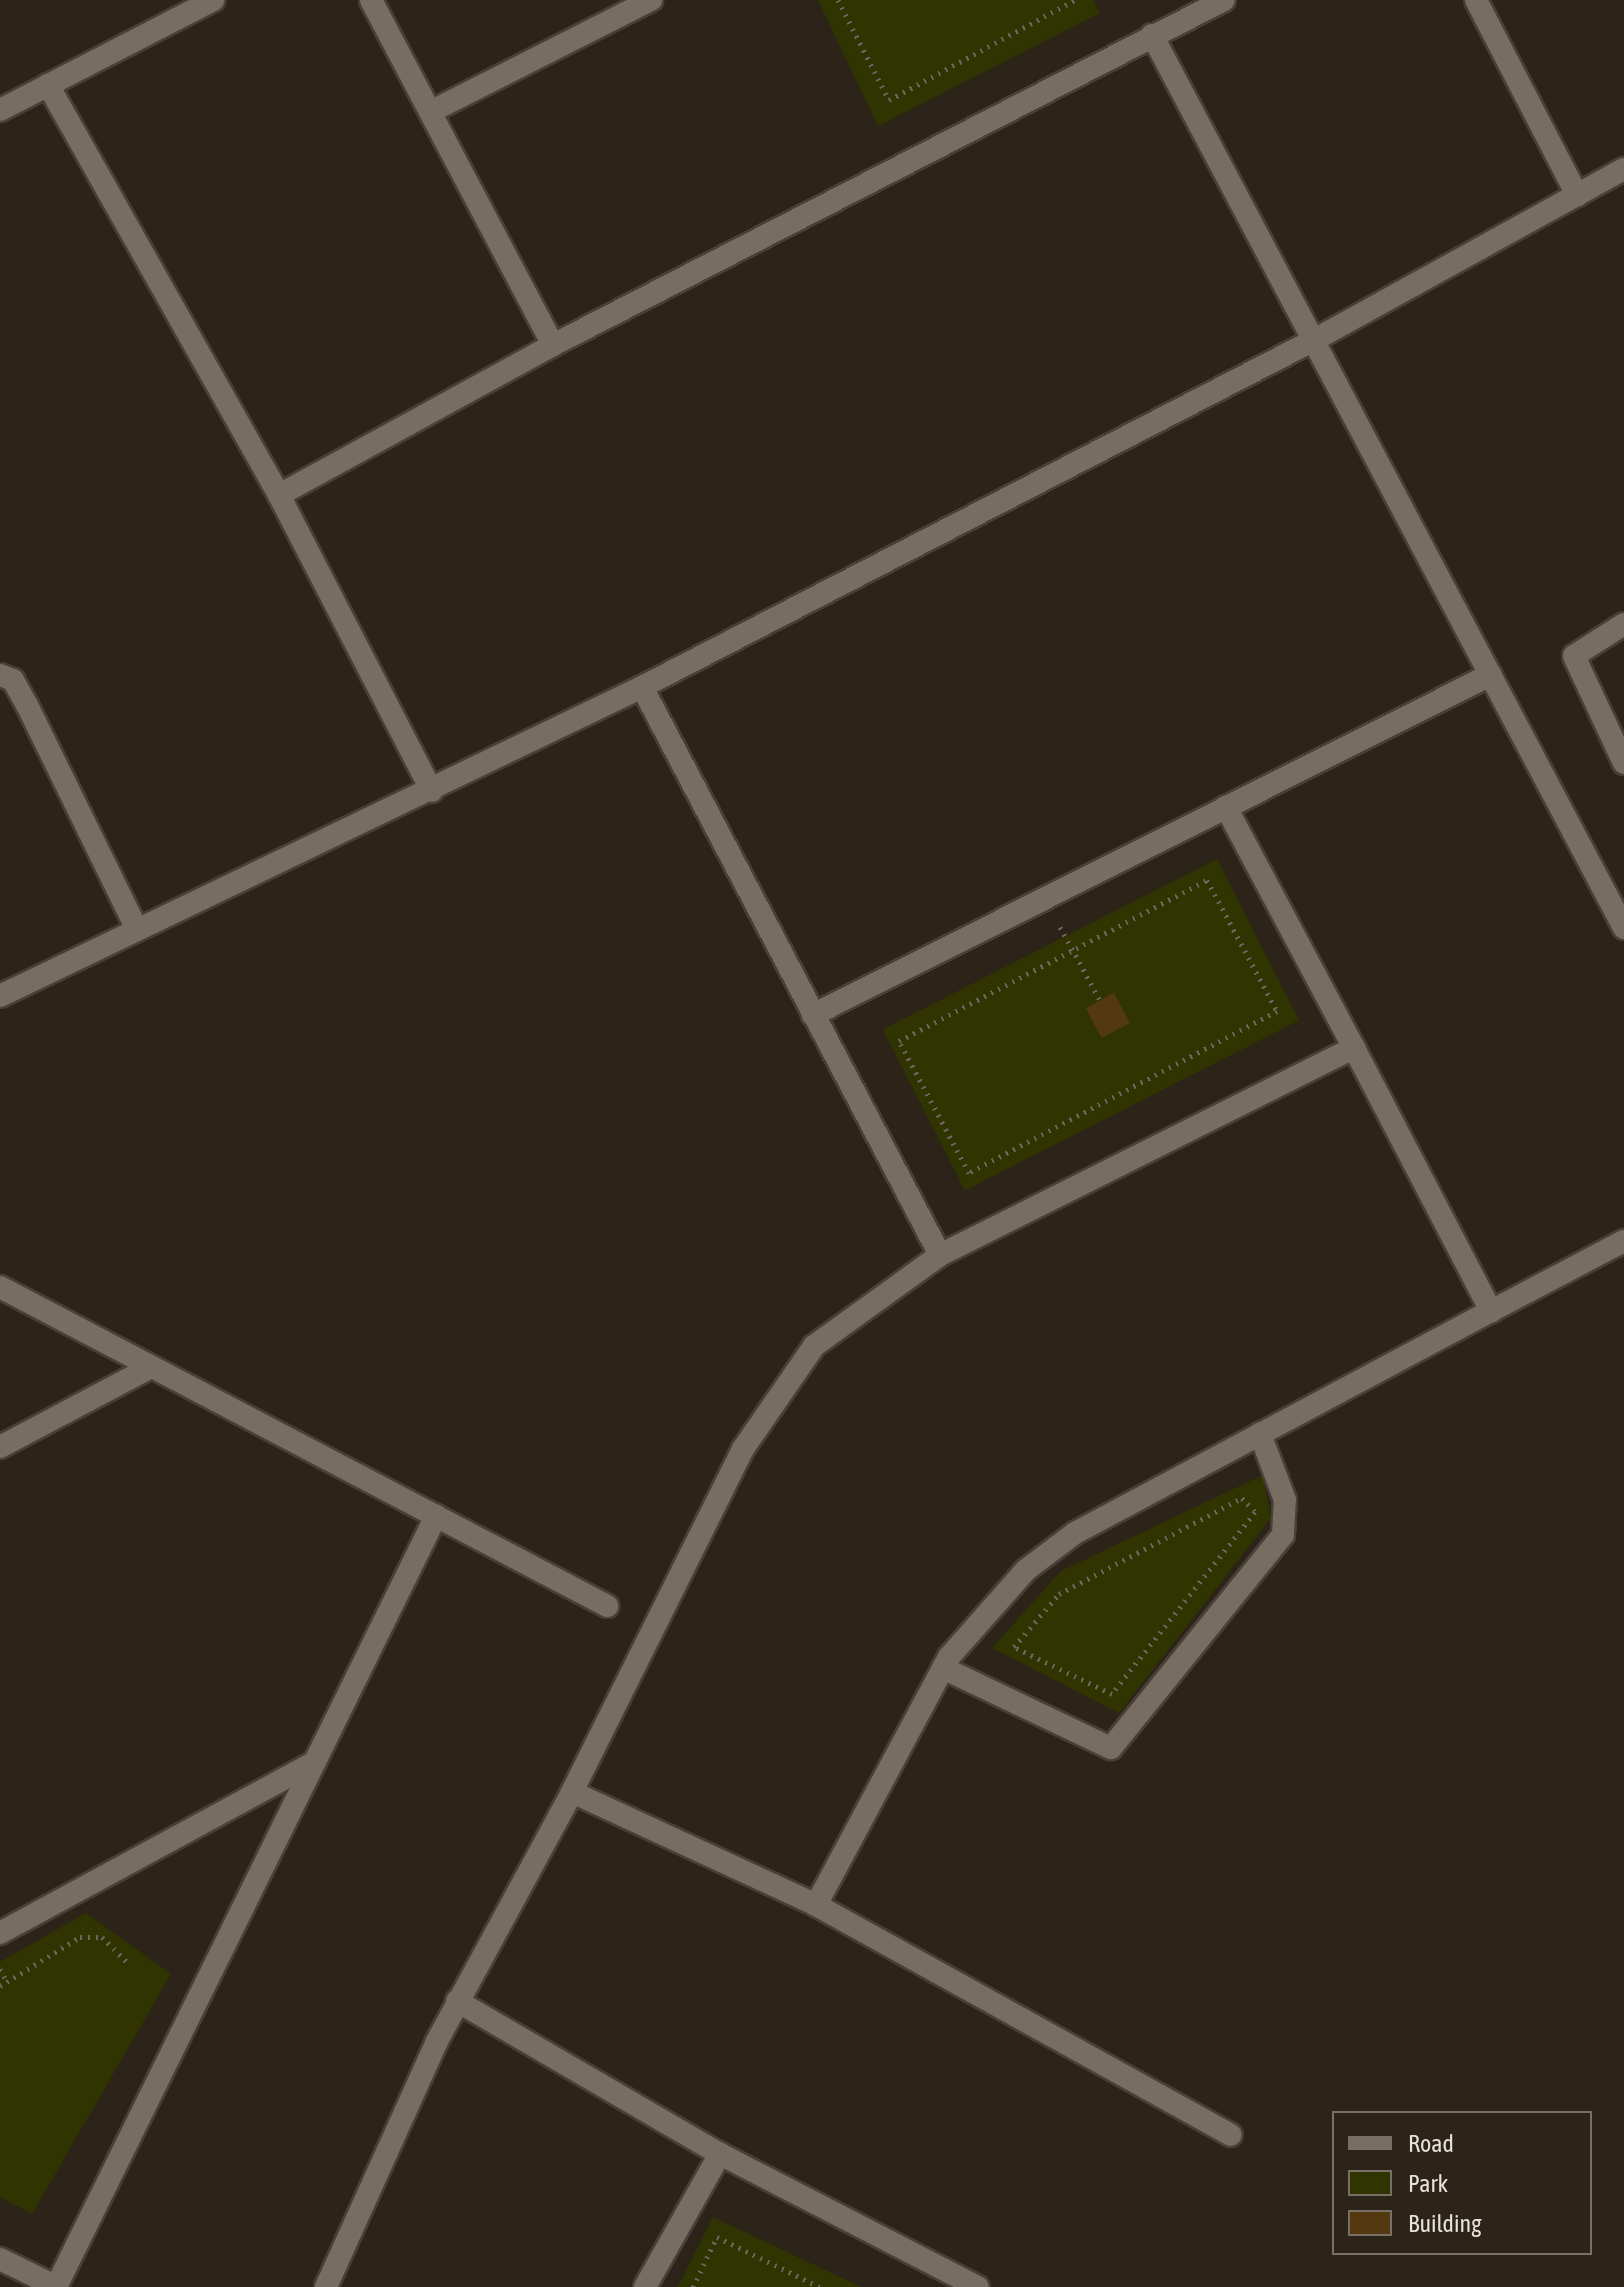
<!DOCTYPE html>
<style>
body{margin:0}
#map{position:relative;width:1624px;height:2287px;overflow:hidden;background:#2d2419;font-family:"Asap Condensed",sans-serif}
div>[style]{position:absolute}
.green>*{inset:0;background:#303401;transform-origin:0 0}
.building>*{inset:0;background:#543810;transform-origin:0 0}
.path>*{height:5px;margin-top:-2.5px;transform-origin:0;background:repeating-linear-gradient(90deg,#6d655c 0 2px,transparent 0 8px)}
.roads{filter:drop-shadow(2px 0 #484038) drop-shadow(-2px 0 #484038) drop-shadow(0 2px #484038) drop-shadow(0 -2px #484038)}
.service>*{height:22px;margin:-11px;padding:0 11px;transform-origin:11px;border-radius:11px;background:#776d60}
.minor>*{height:22px;margin:-11px;padding:0 11px;transform-origin:11px;border-radius:11px;background:#776d60}
.tertiary>*{height:22px;margin:-11px;padding:0 11px;transform-origin:11px;border-radius:11px;background:#776d60}
span{translate:-50% -50%;white-space:nowrap;text-align:center;line-height:1.15;-webkit-text-stroke:6px #2d2419;paint-order:stroke}
.legend{position:absolute;left:1332px;top:2111px;width:260px;height:144px;box-sizing:border-box;background:#2d2419;border:2px solid #787067;margin:0;padding:10px 14px;list-style:none;font-size:24px;color:#e8e2db}
.legend li{display:flex;align-items:center;gap:16px;height:40px}
.legend b{width:40px;border:2px solid #787067}
</style>
<div id="map">
<div class="green">
<i style="clip-path:polygon(818px 0,1094px 0,1100px 13px,878px 126px)"></i>
<i style="left:1217px;top:859px;width:181px;height:375px;rotate:63deg"></i>
<i style="clip-path:polygon(1263px 1475px,1271px 1518px,1119px 1713px,992px 1648px,1061px 1571px)"></i>
<i style="clip-path:polygon(86px 1913px,171px 1974px,32px 2214px,0 2197px,0 1962px)"></i>
<i style="clip-path:polygon(713px 2217px,861px 2287px,678px 2287px)"></i>
</div>
<div class="building">
<i style="left:1114px;top:993px;width:34px;height:32px;rotate:62deg"></i>
</div>
<div class="path">
<i style="left:838px;top:0;width:112px;rotate:63deg"></i>
<i style="left:889px;top:100px;width:211px;rotate:-28.3deg"></i>
<i style="left:1207px;top:880px;width:149px;rotate:61.9deg"></i>
<i style="left:1277px;top:1011px;width:348px;rotate:152.3deg"></i>
<i style="left:969px;top:1173px;width:149px;rotate:-117.9deg"></i>
<i style="left:899px;top:1041px;width:348px;rotate:-27.6deg"></i>
<i style="left:1060px;top:927px;width:83px;rotate:61.3deg"></i>
<i style="left:1242px;top:1498px;width:19px;rotate:47deg"></i>
<i style="left:1255px;top:1512px;width:231px;rotate:128.2deg"></i>
<i style="left:1112px;top:1694px;width:109px;rotate:-154.4deg"></i>
<i style="left:1014px;top:1647px;width:70px;rotate:-49.7deg"></i>
<i style="left:1059px;top:1594px;width:207px;rotate:-27.7deg"></i>
<i style="left:0;top:1969px;width:13px;rotate:61deg"></i>
<i style="left:0;top:1986px;width:94px;rotate:-31.5deg"></i>
<i style="left:80px;top:1937px;width:22px"></i>
<i style="left:102px;top:1937px;width:38px;rotate:45deg"></i>
<i style="left:693px;top:2287px;width:55px;rotate:-64.4deg"></i>
<i style="left:717px;top:2237px;width:114px;rotate:25.9deg"></i>
</div>
<div class="roads">
<div class="service">
<i style="left:1624px;top:624px;width:59px;rotate:147.4deg"></i>
<i style="left:1574px;top:656px;width:118px;rotate:65deg"></i>
</div>
<div class="minor">
<i style="left:371px;top:0;width:390px;rotate:62.2deg"></i>
<i style="left:1476px;top:0;width:220px;rotate:62.6deg"></i>
<i style="left:1152px;top:35px;width:1010px;rotate:62.14deg"></i>
<i style="left:48px;top:85px;width:471px;rotate:60.6deg"></i>
<i style="left:279px;top:495px;width:333px;rotate:62.7deg"></i>
<i style="left:432px;top:111px;width:246px;rotate:-26.9deg"></i>
<i style="left:279px;top:495px;width:312px;rotate:-28.7deg"></i>
<i style="left:553px;top:345px;width:754px;rotate:-27.21deg"></i>
<i style="left:0;top:675px;width:14px;rotate:21deg"></i>
<i style="left:13px;top:680px;width:29px;rotate:61deg"></i>
<i style="left:27px;top:705px;width:250px;rotate:63.9deg"></i>
<i style="left:0;top:996px;width:712px;rotate:-25.7deg"></i>
<i style="left:642px;top:687px;width:756px;rotate:-27.31deg"></i>
<i style="left:1314px;top:340px;width:354px;rotate:-28.9deg"></i>
<i style="left:813px;top:1015px;width:758px;rotate:-26.67deg"></i>
<i style="left:1354px;top:1048px;width:297px;rotate:62.5deg"></i>
<i style="left:1491px;top:1311px;width:150px;rotate:-27.8deg"></i>
<i style="left:940px;top:1255px;width:463px;rotate:-26.6deg"></i>
<i style="left:1354px;top:1048px;width:273px;rotate:-118deg"></i>
<i style="left:0;top:1287px;width:686px;rotate:27.72deg"></i>
<i style="left:0;top:1447px;width:171px;rotate:-27.9deg"></i>
<i style="left:943px;top:1668px;width:186px;rotate:25.5deg"></i>
<i style="left:1111px;top:1748px;width:274px;rotate:-51.1deg"></i>
<i style="left:1283px;top:1535px;width:35px;rotate:-87deg"></i>
<i style="left:1285px;top:1500px;width:71px;rotate:-110.7deg"></i>
<i style="left:572px;top:1792px;width:269px;rotate:24.8deg"></i>
<i style="left:816px;top:1905px;width:474px;rotate:29deg"></i>
<i style="left:816px;top:1905px;width:281px;rotate:-61.8deg"></i>
<i style="left:949px;top:1657px;width:116px;rotate:-48.5deg"></i>
<i style="left:1026px;top:1570px;width:61px;rotate:-37.1deg"></i>
<i style="left:1075px;top:1533px;width:472px;rotate:-28.1deg"></i>
<i style="left:0;top:1933px;width:358px;rotate:-28.5deg"></i>
<i style="left:457px;top:2001px;width:304px;rotate:30.2deg"></i>
<i style="left:0;top:2259px;width:64px;rotate:26.2deg"></i>
<i style="left:56px;top:2287px;width:860px;rotate:-63.76deg"></i>
<i style="left:326px;top:2287px;width:270px;rotate:-65.7deg"></i>
<i style="left:437px;top:2041px;width:283px;rotate:-61.5deg"></i>
<i style="left:572px;top:1792px;width:383px;rotate:-63.5deg"></i>
<i style="left:743px;top:1449px;width:125px;rotate:-55.4deg"></i>
<i style="left:814px;top:1346px;width:155px;rotate:-35.8deg"></i>
<i style="left:940px;top:1255px;width:641px;rotate:-117.68deg"></i>
<i style="left:645px;top:2287px;width:153px;rotate:-60.6deg"></i>
<i style="left:720px;top:2154px;width:290px;rotate:27.3deg"></i>
</div>
<div class="tertiary">
<i style="left:0;top:110px;width:240px;rotate:-27.3deg"></i>
</div>
</div>
<ul class="legend">
<li><b style="height:10px;background:#776d60"></b>Road</li>
<li><b style="height:22px;background:#303401"></b>Park</li>
<li><b style="height:22px;background:#543810"></b>Building</li>
</ul>
</div>
